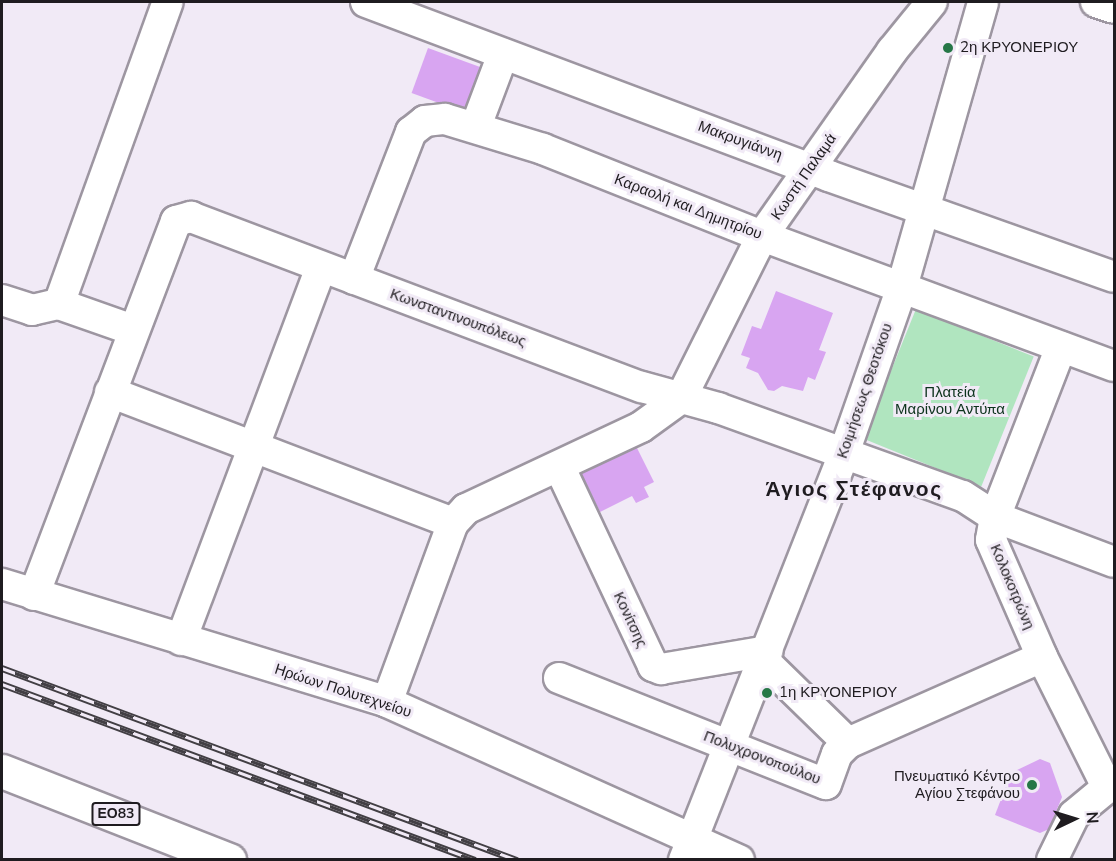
<!DOCTYPE html>
<meta charset="utf-8">
<style>
body{margin:0}
#map{position:relative;width:1116px;height:861px;overflow:hidden;background:#f1eaf6;font-family:"Nunito Sans",sans-serif}
div>[style]{position:absolute}
.green>*{inset:0;background:#b0e5bf;transform-origin:0 0}
.building>*{inset:0;background:#d8a5f1;transform-origin:0 0}
.roads{filter:drop-shadow(2px 0 #9d96a1) drop-shadow(-2px 0 #9d96a1) drop-shadow(0 2px #9d96a1) drop-shadow(0 -2px #9d96a1)}
.minor>*{height:30px;margin:-15px;padding:0 15px;transform-origin:15px;border-radius:15px;background:#fff}
.major>*{height:33px;margin:-16.5px;padding:0 16.5px;transform-origin:16.5px;border-radius:16.5px;background:#fff}
.rail>*{height:7px;margin-top:-3.5px;transform-origin:0;background:repeating-linear-gradient(90deg,#f1eaf6 0 14px,#423f44 0 28px);box-sizing:border-box;border-block:2px solid #423f44}
.dots>*{width:16px;height:16px;translate:-50% -50%;box-sizing:border-box;border:3px solid #f1eaf6;border-radius:50%}
span{translate:-50% -50%;white-space:nowrap;text-align:center;line-height:1.15;-webkit-text-stroke:6px #f1eaf6;paint-order:stroke}
.shield-label span{padding:2px 4px;background:#f1eaf6;border:2px solid;border-radius:4px;-webkit-text-stroke-width:0}
.shield-label{font-size:14px;color:#1f1c20;font-weight:700}
.poi-label{font-size:15px;color:#1f1c20}
.left{translate:0 -50%;text-align:left}
.right{translate:-100% -50%;text-align:right}
.street-label{font-size:15px;color:#1f1c20}
.park-label{font-size:15px;color:#0c321c}
.district-label{font-size:21px;color:#1f1c20;font-weight:700;letter-spacing:1.5px}
.frame{position:absolute;inset:0;border:3px solid #1f1c20;pointer-events:none}
.north{position:absolute;left:1044px;top:789px;width:60px;height:60px;-webkit-text-stroke:4px #f1eaf6;paint-order:stroke;rotate:86deg;font-size:16px;font-weight:700;line-height:24px;text-align:center;color:#1f1c20}
.north::after{content:'';display:block;margin:auto;width:21px;height:27px;background:#1f1c20;clip-path:polygon(50% 0,100% 100%,50% 72%,0 100%)}
</style>
<div id="map">
<div class="green">
<i style="left:916px;top:309px;width:127px;height:140px;rotate:22deg"></i>
</div>
<div class="building">
<i style="left:428px;top:48px;width:59px;height:48px;rotate:20deg"></i>
<i style="clip-path:polygon(776px 291px,833px 313px,819px 350px,826px 352px,815px 380px,808px 377px,803px 391px,782px 386px,774px 391px,768px 390px,758px 373px,746px 368px,750px 358px,741px 355px,752px 326px,761px 329px)"></i>
<i style="clip-path:polygon(636px 446px,654px 482px,644px 487px,649px 497px,636px 503px,632px 496px,600px 512px,581px 473px)"></i>
<i style="clip-path:polygon(1040px 759px,1050px 763px,1062px 797px,1049px 829px,1040px 833px,995px 815px,1011px 773px)"></i>
</div>
<div class="roads">
<div class="minor">
<i style="left:366px;top:2px;width:495px;rotate:20.6deg"></i>
<i style="left:829px;top:176px;width:302px;rotate:19.5deg"></i>
<i style="left:1096px;top:2px;width:19px;rotate:18deg"></i>
<i style="left:476px;top:126px;width:77px;rotate:-69.4deg"></i>
<i style="left:354px;top:279px;width:158px;rotate:-68.8deg"></i>
<i style="left:411px;top:132px;width:18px;rotate:-38deg"></i>
<i style="left:425px;top:121px;width:20px;rotate:-6deg"></i>
<i style="left:445px;top:119px;width:102px;rotate:17deg"></i>
<i style="left:543px;top:149px;width:236px;rotate:21.7deg"></i>
<i style="left:762px;top:236px;width:375px;rotate:20.3deg"></i>
<i style="left:2px;top:300px;width:32px;rotate:18deg"></i>
<i style="left:32px;top:310px;width:28px;rotate:-13deg"></i>
<i style="left:59px;top:304px;width:78px;rotate:19.4deg"></i>
<i style="left:59px;top:304px;width:321px;rotate:-70.2deg"></i>
<i style="left:1061px;top:347px;width:182px;rotate:111.2deg"></i>
<i style="left:995px;top:517px;width:23px;rotate:100deg"></i>
<i style="left:991px;top:540px;width:128px;rotate:66.4deg"></i>
<i style="left:1042px;top:657px;width:145px;rotate:63.4deg"></i>
<i style="left:110px;top:392px;width:367px;rotate:20.9deg"></i>
<i style="left:560px;top:468px;width:219px;rotate:64.8deg"></i>
<i style="left:653px;top:666px;width:9px;rotate:21deg"></i>
<i style="left:661px;top:669px;width:108px;rotate:-9.6deg"></i>
<i style="left:2px;top:584px;width:403px;rotate:17deg"></i>
<i style="left:387px;top:702px;width:386px;rotate:24.2deg"></i>
<i style="left:34px;top:595px;width:400px;rotate:-69.2deg"></i>
<i style="left:176px;top:221px;width:16px;rotate:-15deg"></i>
<i style="left:191px;top:217px;width:482px;rotate:20.7deg"></i>
<i style="left:642px;top:387px;width:79px;rotate:15.4deg"></i>
<i style="left:718px;top:408px;width:260px;rotate:19.8deg"></i>
<i style="left:963px;top:496px;width:38px;rotate:33deg"></i>
<i style="left:995px;top:517px;width:127px;rotate:20.7deg"></i>
<i style="left:181px;top:640px;width:397px;rotate:-69.4deg"></i>
<i style="left:763px;top:660px;width:119px;rotate:44.3deg"></i>
<i style="left:559px;top:678px;width:287px;rotate:21.7deg"></i>
<i style="left:826px;top:784px;width:32px;rotate:-70deg"></i>
<i style="left:837px;top:754px;width:16px;rotate:-45deg"></i>
<i style="left:848px;top:743px;width:212px;rotate:-23.9deg"></i>
<i style="left:387px;top:702px;width:191px;rotate:-69.8deg"></i>
<i style="left:453px;top:523px;width:19px;rotate:-47deg"></i>
<i style="left:466px;top:509px;width:193px;rotate:-25.1deg"></i>
<i style="left:641px;top:427px;width:49px;rotate:-35.9deg"></i>
<i style="left:681px;top:398px;width:181px;rotate:-63.4deg"></i>
<i style="left:762px;top:236px;width:226px;rotate:-54.9deg"></i>
<i style="left:892px;top:51px;width:63px;rotate:-50.8deg"></i>
<i style="left:684px;top:860px;width:437px;rotate:-68.5deg"></i>
<i style="left:844px;top:453px;width:176px;rotate:-70.7deg"></i>
<i style="left:902px;top:287px;width:296px;rotate:-74.1deg"></i>
<i style="left:1052px;top:860px;width:50px;rotate:-63.9deg"></i>
<i style="left:1074px;top:815px;width:52px;rotate:-39.5deg"></i>
</div>
<div class="major">
<i style="left:2px;top:771px;width:244px;rotate:21.4deg"></i>
</div>
</div>
<div class="rail">
<i style="left:2px;top:668px;width:550px;rotate:20.45deg"></i>
<i style="left:2px;top:684px;width:505px;rotate:20.41deg"></i>
</div>
<div class="dots">
<i style="left:948px;top:48px;background:#267747"></i>
<i style="left:767px;top:693px;background:#267747"></i>
<i style="left:1032px;top:785px;background:#267747"></i>
</div>
<div class="shield-label">
<span style="left:116px;top:814px">ΕΟ83</span>
</div>
<div class="poi-label">
<span class="left" style="left:960px;top:48px">2η ΚΡΥΟΝΕΡΙΟΥ</span>
<span class="left" style="left:779px;top:693px">1η ΚΡΥΟΝΕΡΙΟΥ</span>
<span class="right" style="left:1020px;top:785px">Πνευματικό Κέντρο<br>Αγίου Στεφάνου</span>
</div>
<div class="street-label">
<span style="left:740px;top:141px;rotate:20deg">Μακρυγιάννη</span>
<span style="left:804px;top:177px;rotate:-55deg">Κωστή Παλαμά</span>
<span style="left:688px;top:207px;rotate:21deg">Καραολή και Δημητρίου</span>
<span style="left:458px;top:318px;rotate:20deg">Κωνσταντινουπόλεως</span>
<span style="left:865px;top:391px;rotate:-71deg">Κοιμήσεως Θεοτόκου</span>
<span style="left:1012px;top:587px;rotate:67deg">Κολοκοτρώνη</span>
<span style="left:630px;top:620px;rotate:65deg">Κονίτσης</span>
<span style="left:343px;top:691px;rotate:18deg">Ηρώων Πολυτεχνείου</span>
<span style="left:762px;top:758px;rotate:21deg">Πολυχρονοπούλου</span>
</div>
<div class="park-label">
<span style="left:950px;top:401px">Πλατεία<br>Μαρίνου Αντύπα</span>
</div>
<div class="district-label">
<span style="left:854px;top:489px">Άγιος Στέφανος</span>
</div>
<div class="frame"></div>
<div class="north">N</div>
</div>
